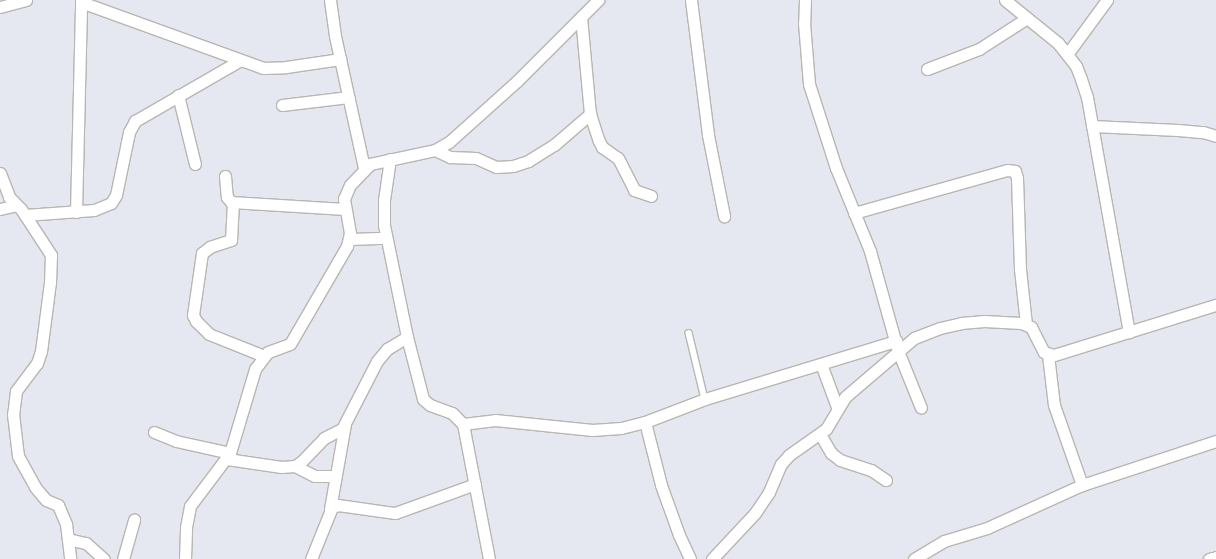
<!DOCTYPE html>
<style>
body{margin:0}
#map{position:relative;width:1216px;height:559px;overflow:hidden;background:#e5e8f0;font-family:"Roboto Condensed",sans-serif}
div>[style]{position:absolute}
.roads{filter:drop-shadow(1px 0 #b9b5b1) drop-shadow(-1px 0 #b9b5b1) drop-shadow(0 1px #b9b5b1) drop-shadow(0 -1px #b9b5b1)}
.service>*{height:5.5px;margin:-2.75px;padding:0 2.75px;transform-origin:2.75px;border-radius:2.75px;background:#fff}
.minor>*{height:11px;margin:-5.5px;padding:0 5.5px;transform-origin:5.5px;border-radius:5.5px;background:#fff}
span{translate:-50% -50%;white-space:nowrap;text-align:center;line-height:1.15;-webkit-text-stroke:5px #fff;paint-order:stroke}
</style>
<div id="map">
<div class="roads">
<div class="service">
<i style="left:689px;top:333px;width:68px;rotate:76.4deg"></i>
</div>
<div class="minor">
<i style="left:330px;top:0;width:36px;rotate:82deg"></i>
<i style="left:335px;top:36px;width:135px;rotate:77.6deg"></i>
<i style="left:691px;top:0;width:136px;rotate:82.8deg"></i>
<i style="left:708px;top:135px;width:83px;rotate:78.8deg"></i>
<i style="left:805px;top:0;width:23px;rotate:92deg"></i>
<i style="left:804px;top:23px;width:61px;rotate:85.3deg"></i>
<i style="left:809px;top:84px;width:88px;rotate:72.2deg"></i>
<i style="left:836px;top:168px;width:90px;rotate:67.7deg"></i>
<i style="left:870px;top:251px;width:104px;rotate:74.4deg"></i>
<i style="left:898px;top:351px;width:61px;rotate:68deg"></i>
<i style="left:1005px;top:0;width:68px;rotate:39.1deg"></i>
<i style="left:1058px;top:43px;width:29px;rotate:52deg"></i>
<i style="left:1076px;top:66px;width:14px;rotate:69deg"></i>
<i style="left:1081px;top:79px;width:19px;rotate:72deg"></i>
<i style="left:1087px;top:97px;width:239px;rotate:79.9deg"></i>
<i style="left:81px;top:2px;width:194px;rotate:19.9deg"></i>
<i style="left:263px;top:68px;width:23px;rotate:-2deg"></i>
<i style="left:286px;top:67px;width:55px;rotate:-8.4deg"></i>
<i style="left:0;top:7px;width:27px;rotate:-15deg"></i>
<i style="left:581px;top:17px;width:97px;rotate:84.7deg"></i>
<i style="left:590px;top:114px;width:28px;rotate:72deg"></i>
<i style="left:599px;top:141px;width:7px;rotate:63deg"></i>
<i style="left:602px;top:147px;width:19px;rotate:35deg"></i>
<i style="left:618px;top:158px;width:36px;rotate:63deg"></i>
<i style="left:634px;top:190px;width:18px;rotate:19deg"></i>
<i style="left:1068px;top:53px;width:66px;rotate:-53.7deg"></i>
<i style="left:927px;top:69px;width:56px;rotate:-21deg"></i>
<i style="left:979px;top:49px;width:57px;rotate:-32.9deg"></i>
<i style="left:178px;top:95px;width:71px;rotate:76.2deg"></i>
<i style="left:282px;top:105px;width:67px;rotate:-6.8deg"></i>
<i style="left:1092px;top:126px;width:86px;rotate:2.7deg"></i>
<i style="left:1178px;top:130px;width:25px;rotate:5deg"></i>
<i style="left:1203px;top:132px;width:14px;rotate:17deg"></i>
<i style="left:435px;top:150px;width:17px;rotate:25deg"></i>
<i style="left:450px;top:157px;width:26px;rotate:2deg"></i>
<i style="left:476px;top:158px;width:22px;rotate:24deg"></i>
<i style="left:496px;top:167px;width:17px;rotate:-3deg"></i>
<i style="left:513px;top:166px;width:16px;rotate:-18deg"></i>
<i style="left:528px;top:161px;width:31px;rotate:-32deg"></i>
<i style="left:554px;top:145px;width:48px;rotate:-40.7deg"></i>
<i style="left:390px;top:159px;width:41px;rotate:98.3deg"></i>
<i style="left:384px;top:200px;width:25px;rotate:90deg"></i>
<i style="left:384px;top:225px;width:114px;rotate:78.4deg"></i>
<i style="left:407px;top:337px;width:64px;rotate:75.5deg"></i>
<i style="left:423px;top:399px;width:9px;rotate:41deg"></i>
<i style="left:430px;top:405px;width:23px;rotate:20deg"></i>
<i style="left:452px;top:413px;width:16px;rotate:45deg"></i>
<i style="left:463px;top:424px;width:137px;rotate:79.1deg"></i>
<i style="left:0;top:173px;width:26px;rotate:69deg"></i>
<i style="left:9px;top:197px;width:17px;rotate:45deg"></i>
<i style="left:21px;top:209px;width:55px;rotate:56.9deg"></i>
<i style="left:51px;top:255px;width:27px;rotate:92deg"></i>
<i style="left:50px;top:282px;width:70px;rotate:97.4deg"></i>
<i style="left:41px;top:351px;width:13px;rotate:108deg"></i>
<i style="left:37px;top:363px;width:35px;rotate:127deg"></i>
<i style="left:16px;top:391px;width:23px;rotate:97deg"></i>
<i style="left:13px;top:414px;width:42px;rotate:83.2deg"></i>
<i style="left:18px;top:456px;width:35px;rotate:61deg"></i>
<i style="left:35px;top:487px;width:17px;rotate:50deg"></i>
<i style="left:46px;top:500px;width:13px;rotate:23deg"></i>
<i style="left:58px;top:505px;width:21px;rotate:67deg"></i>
<i style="left:66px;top:524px;width:35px;rotate:83deg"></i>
<i style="left:225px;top:176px;width:21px;rotate:85deg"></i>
<i style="left:227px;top:197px;width:6px;rotate:51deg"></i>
<i style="left:231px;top:202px;width:114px;rotate:3.5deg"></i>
<i style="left:233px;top:202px;width:38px;rotate:93deg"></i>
<i style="left:231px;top:240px;width:22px;rotate:162deg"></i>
<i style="left:210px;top:247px;width:10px;rotate:143deg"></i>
<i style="left:202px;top:253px;width:63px;rotate:98.3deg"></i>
<i style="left:193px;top:315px;width:7px;rotate:63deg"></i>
<i style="left:196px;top:321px;width:18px;rotate:45deg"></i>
<i style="left:209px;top:334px;width:59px;rotate:21.8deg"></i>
<i style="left:0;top:209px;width:17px;rotate:-13deg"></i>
<i style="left:76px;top:212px;width:212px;rotate:-88.6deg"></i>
<i style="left:854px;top:213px;width:159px;rotate:-15.7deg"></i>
<i style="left:1007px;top:170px;width:8px;rotate:7deg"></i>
<i style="left:1015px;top:171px;width:7px;rotate:74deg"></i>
<i style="left:1017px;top:178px;width:91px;rotate:88.1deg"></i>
<i style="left:1020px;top:269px;width:55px;rotate:83.8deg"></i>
<i style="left:25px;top:215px;width:69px;rotate:-4.1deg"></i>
<i style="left:94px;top:210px;width:18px;rotate:-22deg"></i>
<i style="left:111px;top:203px;width:9px;rotate:-58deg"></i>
<i style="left:116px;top:195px;width:64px;rotate:-78.3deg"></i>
<i style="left:129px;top:132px;width:13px;rotate:-61deg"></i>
<i style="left:135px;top:121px;width:120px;rotate:-30deg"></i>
<i style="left:350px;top:239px;width:35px;rotate:-2deg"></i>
<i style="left:1048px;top:355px;width:50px;rotate:83.2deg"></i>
<i style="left:1054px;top:405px;width:85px;rotate:70.7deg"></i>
<i style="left:821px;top:364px;width:46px;rotate:69.6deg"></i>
<i style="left:645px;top:422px;width:65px;rotate:75.7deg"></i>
<i style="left:661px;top:485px;width:53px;rotate:70.2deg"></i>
<i style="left:679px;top:535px;width:26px;rotate:65deg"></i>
<i style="left:463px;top:424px;width:32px;rotate:-7deg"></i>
<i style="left:495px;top:420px;width:98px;rotate:5.9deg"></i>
<i style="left:592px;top:430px;width:29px;rotate:-4deg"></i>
<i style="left:621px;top:428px;width:25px;rotate:-14deg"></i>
<i style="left:645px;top:422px;width:64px;rotate:-21deg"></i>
<i style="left:705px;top:399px;width:200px;rotate:-16.9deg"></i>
<i style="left:154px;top:432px;width:24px;rotate:22deg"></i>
<i style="left:176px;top:441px;width:55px;rotate:12.5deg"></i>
<i style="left:820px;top:434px;width:22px;rotate:60deg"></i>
<i style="left:831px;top:453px;width:11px;rotate:38deg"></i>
<i style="left:840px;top:460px;width:33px;rotate:18deg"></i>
<i style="left:871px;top:470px;width:18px;rotate:34deg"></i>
<i style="left:227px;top:459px;width:55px;rotate:8.4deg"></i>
<i style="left:281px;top:467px;width:14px;rotate:-4deg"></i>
<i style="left:295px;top:466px;width:7px;rotate:-34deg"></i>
<i style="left:301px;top:462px;width:33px;rotate:-46deg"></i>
<i style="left:324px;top:438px;width:20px;rotate:-27deg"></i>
<i style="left:342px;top:429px;width:76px;rotate:-62.8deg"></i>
<i style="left:377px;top:361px;width:16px;rotate:-50deg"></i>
<i style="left:387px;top:349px;width:23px;rotate:-31deg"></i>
<i style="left:295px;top:466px;width:22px;rotate:27deg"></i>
<i style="left:315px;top:476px;width:20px"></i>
<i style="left:330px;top:509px;width:86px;rotate:-80deg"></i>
<i style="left:68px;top:539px;width:18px;rotate:13deg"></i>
<i style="left:86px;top:543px;width:24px;rotate:42deg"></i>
<i style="left:123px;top:559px;width:41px;rotate:-74.2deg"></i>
<i style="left:185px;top:559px;width:32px;rotate:-88deg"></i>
<i style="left:186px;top:527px;width:21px;rotate:-79deg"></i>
<i style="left:190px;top:506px;width:66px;rotate:-53deg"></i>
<i style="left:230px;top:453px;width:88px;rotate:-73.4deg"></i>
<i style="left:255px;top:369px;width:21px;rotate:-53deg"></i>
<i style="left:268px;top:352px;width:23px;rotate:-20deg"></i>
<i style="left:290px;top:344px;width:113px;rotate:-59.8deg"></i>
<i style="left:347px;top:246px;width:13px;rotate:-77deg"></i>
<i style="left:350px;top:233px;width:35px;rotate:-100deg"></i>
<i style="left:344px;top:199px;width:15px;rotate:-67deg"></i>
<i style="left:350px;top:185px;width:29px;rotate:-46deg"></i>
<i style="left:370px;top:164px;width:66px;rotate:-12.2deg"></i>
<i style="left:435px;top:150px;width:16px;rotate:-30deg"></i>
<i style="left:449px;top:142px;width:91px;rotate:-41.9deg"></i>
<i style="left:517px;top:81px;width:115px;rotate:-45deg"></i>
<i style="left:311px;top:559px;width:56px;rotate:-68deg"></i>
<i style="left:332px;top:507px;width:6px;rotate:-18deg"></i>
<i style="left:338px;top:505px;width:58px;rotate:8deg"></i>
<i style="left:395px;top:513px;width:85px;rotate:-19.9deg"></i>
<i style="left:712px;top:559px;width:63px;rotate:-46.9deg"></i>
<i style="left:755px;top:513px;width:25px;rotate:-56deg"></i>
<i style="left:769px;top:492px;width:30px;rotate:-67deg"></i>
<i style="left:781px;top:464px;width:12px;rotate:-48deg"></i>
<i style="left:789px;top:455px;width:45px;rotate:-35.1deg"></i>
<i style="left:826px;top:429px;width:37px;rotate:-59deg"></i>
<i style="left:845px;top:397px;width:91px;rotate:-40.5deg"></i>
<i style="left:914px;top:338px;width:28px;rotate:-21deg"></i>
<i style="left:940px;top:328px;width:22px;rotate:-13deg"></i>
<i style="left:961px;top:323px;width:23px;rotate:-5deg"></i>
<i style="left:984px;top:321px;width:37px;rotate:3deg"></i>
<i style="left:1021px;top:323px;width:11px;rotate:22deg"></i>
<i style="left:1031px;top:327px;width:28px;rotate:63deg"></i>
<i style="left:1044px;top:352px;width:10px;rotate:17deg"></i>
<i style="left:1054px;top:355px;width:170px;rotate:-17.2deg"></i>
<i style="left:914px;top:559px;width:35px;rotate:-31deg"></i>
<i style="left:944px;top:541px;width:45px;rotate:-16.8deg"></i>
<i style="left:987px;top:528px;width:104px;rotate:-24.4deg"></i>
<i style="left:1082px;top:485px;width:141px;rotate:-18.2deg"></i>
<i style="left:1209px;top:559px;width:7px;rotate:-16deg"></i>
</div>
</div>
</div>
